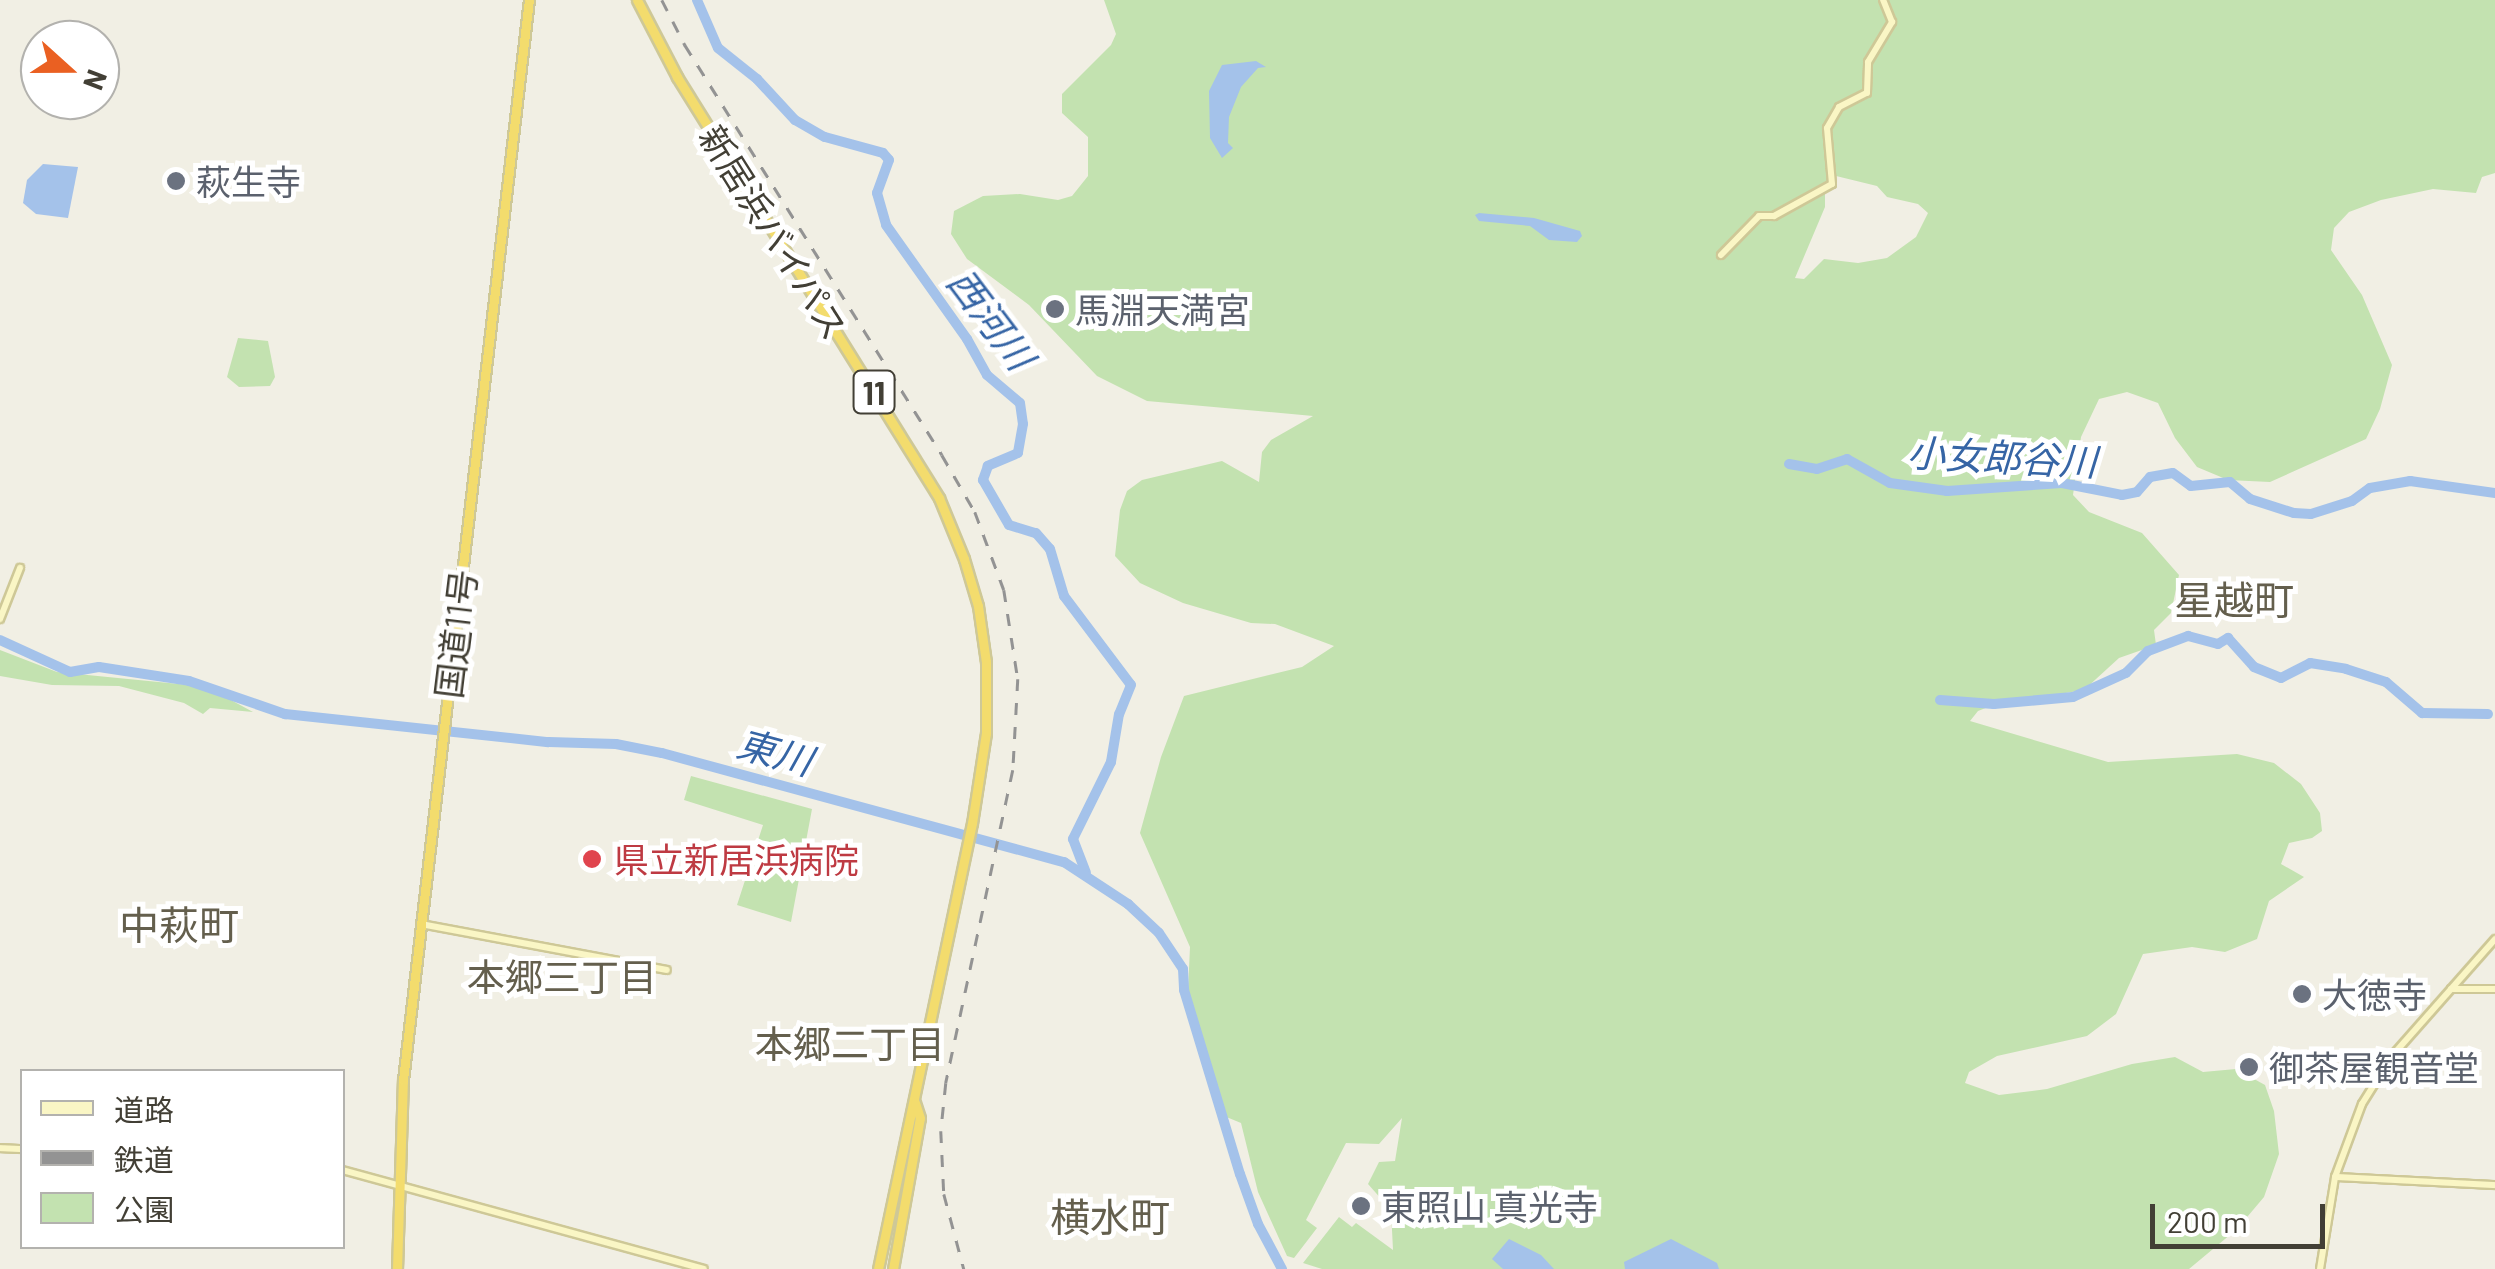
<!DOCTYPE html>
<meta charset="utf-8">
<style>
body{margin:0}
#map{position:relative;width:2495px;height:1269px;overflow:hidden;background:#f1efe4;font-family:Barlow,"Noto Sans JP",sans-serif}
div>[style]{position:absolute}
.green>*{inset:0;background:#c3e2b0}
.water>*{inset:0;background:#a4c2ea}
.river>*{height:10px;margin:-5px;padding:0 5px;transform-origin:5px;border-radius:5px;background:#a4c2ea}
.roads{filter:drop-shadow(2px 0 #cec897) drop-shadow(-2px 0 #cec897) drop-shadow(0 2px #cec897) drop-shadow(0 -2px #cec897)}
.secondary>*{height:6px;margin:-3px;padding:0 3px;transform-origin:3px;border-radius:3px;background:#faf6c5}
.highway>*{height:9px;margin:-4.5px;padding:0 4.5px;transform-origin:4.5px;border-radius:4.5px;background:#f3dc6d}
.rail>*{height:2.5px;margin-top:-1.25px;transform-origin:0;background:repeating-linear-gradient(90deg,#939393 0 12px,transparent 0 24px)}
.dots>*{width:28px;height:28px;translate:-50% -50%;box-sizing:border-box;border:5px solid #fff;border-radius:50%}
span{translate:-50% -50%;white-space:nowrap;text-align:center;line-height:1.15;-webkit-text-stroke:10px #fff;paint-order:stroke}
.shield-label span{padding:2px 8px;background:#fff;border:2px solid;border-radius:8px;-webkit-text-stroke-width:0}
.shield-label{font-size:32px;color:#423f35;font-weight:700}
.worship-label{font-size:35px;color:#5b616d}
.left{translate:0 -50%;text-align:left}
.street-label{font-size:35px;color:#423f35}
.health-label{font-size:35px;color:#be3a42}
.water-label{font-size:38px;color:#3665a5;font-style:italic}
.neighbourhood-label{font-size:38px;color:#645f4d}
.quarter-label{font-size:40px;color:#645f4d}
.legend{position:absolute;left:20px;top:1069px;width:325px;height:180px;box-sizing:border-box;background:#fff;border:2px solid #b3b2ae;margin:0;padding:12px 18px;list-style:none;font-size:30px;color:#423f35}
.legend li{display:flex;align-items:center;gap:20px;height:50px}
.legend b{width:50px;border:2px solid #b3b2ae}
.north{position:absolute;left:20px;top:20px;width:100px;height:100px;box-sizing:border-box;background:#fff;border:2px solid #b3b2ae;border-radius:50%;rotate:111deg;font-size:28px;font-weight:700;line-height:40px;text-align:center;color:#423f35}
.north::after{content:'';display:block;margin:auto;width:35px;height:45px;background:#ea6022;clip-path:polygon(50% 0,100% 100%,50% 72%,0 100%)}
.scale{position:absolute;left:2150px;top:1204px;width:175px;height:45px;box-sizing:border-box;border:5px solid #423f35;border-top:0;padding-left:12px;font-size:30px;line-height:35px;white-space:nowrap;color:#423f35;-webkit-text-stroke:8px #fff;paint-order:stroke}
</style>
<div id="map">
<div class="green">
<i style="clip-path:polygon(evenodd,1104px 0,2495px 0,2495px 173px,2482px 177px,2476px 193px,2433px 189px,2381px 200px,2349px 212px,2334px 228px,2331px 250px,2362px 295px,2392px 365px,2380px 409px,2366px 439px,2270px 482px,2228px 480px,2197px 467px,2175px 438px,2158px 403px,2127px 392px,2099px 399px,2081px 437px,2073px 495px,2089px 512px,2142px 533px,2179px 575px,2171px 613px,2154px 630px,2156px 645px,2119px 658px,2084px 690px,1993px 705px,1978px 711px,1970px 721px,2108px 762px,2237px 754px,2274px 763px,2301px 784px,2320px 813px,2322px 831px,2312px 838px,2289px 843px,2281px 864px,2304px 877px,2269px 901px,2257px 939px,2225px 952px,2192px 947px,2143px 954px,2116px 1014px,2087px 1036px,1997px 1056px,1969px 1072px,1965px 1083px,1999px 1095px,2047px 1089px,2132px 1064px,2175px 1057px,2203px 1072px,2236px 1069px,2265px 1085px,2274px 1111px,2279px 1154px,2264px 1197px,2237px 1229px,2189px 1269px,1322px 1269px,1303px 1263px,1339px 1217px,1352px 1227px,1356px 1223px,1393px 1250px,1391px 1210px,1368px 1184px,1379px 1162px,1395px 1161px,1402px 1118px,1379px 1144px,1346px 1143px,1306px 1220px,1317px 1228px,1294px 1258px,1287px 1256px,1258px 1192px,1241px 1123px,1224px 1116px,1188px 991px,1190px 947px,1140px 833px,1161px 757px,1184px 696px,1302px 667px,1334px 646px,1275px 624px,1251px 623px,1183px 603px,1140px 583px,1115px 556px,1120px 510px,1127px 491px,1142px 480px,1222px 461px,1259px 482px,1262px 452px,1271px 440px,1313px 416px,1147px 401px,1097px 376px,1029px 305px,967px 259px,951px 234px,954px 211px,983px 196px,1020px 194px,1058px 200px,1072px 196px,1088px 176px,1088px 137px,1062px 113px,1062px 94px,1111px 45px,1116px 34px,1104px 0,1832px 175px,1877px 186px,1887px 197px,1918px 204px,1928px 213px,1916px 237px,1887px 258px,1858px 263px,1824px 259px,1804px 279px,1795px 278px,1825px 207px,1825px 186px,1832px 175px)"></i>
<i style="clip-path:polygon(238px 338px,268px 341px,275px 377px,270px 386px,239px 387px,227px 377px)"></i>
<i style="clip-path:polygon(0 650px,57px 672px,189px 685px,218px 693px,253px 712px,210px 708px,203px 714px,184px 703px,119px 686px,52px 685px,0 676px)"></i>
<i style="clip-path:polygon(691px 776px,812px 809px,791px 922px,737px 905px,763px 825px,684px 800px)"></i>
</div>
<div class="water">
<i style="clip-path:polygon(1256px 61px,1266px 67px,1258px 68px,1241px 87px,1229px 117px,1228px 143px,1233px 148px,1222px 158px,1210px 138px,1209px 91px,1222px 65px)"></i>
<i style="clip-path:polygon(43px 164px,78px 167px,68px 218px,36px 214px,23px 203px,27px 180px)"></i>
<i style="clip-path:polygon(1479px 213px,1534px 218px,1580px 231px,1582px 236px,1577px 242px,1549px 240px,1530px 226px,1479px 221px,1475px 215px)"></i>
<i style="clip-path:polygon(1509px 1239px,1541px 1255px,1554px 1269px,1503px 1269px,1492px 1259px)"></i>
<i style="clip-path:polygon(1671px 1239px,1717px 1263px,1719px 1269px,1625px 1269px,1624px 1262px)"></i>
</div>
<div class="river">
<i style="left:697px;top:0;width:52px;rotate:66.4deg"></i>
<i style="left:718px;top:48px;width:50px;rotate:38.5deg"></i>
<i style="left:757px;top:79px;width:56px;rotate:47.2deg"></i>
<i style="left:795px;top:120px;width:34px;rotate:30deg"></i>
<i style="left:825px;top:137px;width:60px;rotate:15.4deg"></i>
<i style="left:883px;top:153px;width:9px;rotate:49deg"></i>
<i style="left:889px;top:160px;width:35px;rotate:110deg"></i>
<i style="left:877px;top:193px;width:33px;rotate:74deg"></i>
<i style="left:886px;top:225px;width:140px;rotate:54.6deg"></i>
<i style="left:967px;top:339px;width:41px;rotate:60.9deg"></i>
<i style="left:987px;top:375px;width:43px;rotate:40.3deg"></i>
<i style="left:1020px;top:403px;width:21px;rotate:82deg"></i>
<i style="left:1023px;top:424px;width:29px;rotate:100deg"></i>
<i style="left:1018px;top:453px;width:33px;rotate:157deg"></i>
<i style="left:988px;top:466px;width:15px;rotate:110deg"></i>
<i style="left:983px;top:480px;width:52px;rotate:60deg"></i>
<i style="left:1009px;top:525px;width:28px;rotate:17deg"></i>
<i style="left:1036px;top:533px;width:21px;rotate:49deg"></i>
<i style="left:1050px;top:549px;width:49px;rotate:73.4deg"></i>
<i style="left:1064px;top:596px;width:111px;rotate:53deg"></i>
<i style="left:1131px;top:685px;width:31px;rotate:112deg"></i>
<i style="left:1119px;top:714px;width:49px;rotate:99.5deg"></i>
<i style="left:1111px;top:762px;width:86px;rotate:116.3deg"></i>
<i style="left:1073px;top:839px;width:36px;rotate:69deg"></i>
<i style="left:1789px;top:464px;width:28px;rotate:10deg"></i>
<i style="left:1817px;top:469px;width:32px;rotate:-18deg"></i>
<i style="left:1847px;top:459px;width:49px;rotate:29.2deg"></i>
<i style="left:1890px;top:483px;width:58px;rotate:8deg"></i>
<i style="left:1947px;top:491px;width:115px;rotate:-4deg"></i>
<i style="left:2062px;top:483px;width:61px;rotate:11.3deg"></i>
<i style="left:2122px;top:495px;width:15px;rotate:-11deg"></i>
<i style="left:2137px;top:492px;width:20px;rotate:-49deg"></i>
<i style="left:2150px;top:477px;width:23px;rotate:-10deg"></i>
<i style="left:2173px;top:473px;width:22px;rotate:36deg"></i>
<i style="left:2191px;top:486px;width:39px;rotate:-6deg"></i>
<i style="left:2230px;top:482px;width:26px;rotate:40deg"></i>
<i style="left:2250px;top:499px;width:46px;rotate:17.7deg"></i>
<i style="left:2294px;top:513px;width:17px;rotate:3deg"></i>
<i style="left:2311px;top:514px;width:43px;rotate:-17.6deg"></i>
<i style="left:2352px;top:501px;width:22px;rotate:-36deg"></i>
<i style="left:2370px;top:488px;width:41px;rotate:-9.9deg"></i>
<i style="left:2410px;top:481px;width:86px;rotate:8deg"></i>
<i style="left:0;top:640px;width:77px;rotate:24.6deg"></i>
<i style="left:70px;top:672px;width:29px;rotate:-10deg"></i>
<i style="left:99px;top:667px;width:91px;rotate:8.8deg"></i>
<i style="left:189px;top:681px;width:102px;rotate:19deg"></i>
<i style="left:285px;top:714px;width:265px;rotate:6.1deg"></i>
<i style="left:549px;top:742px;width:67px;rotate:1.7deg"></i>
<i style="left:616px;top:744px;width:47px;rotate:11.1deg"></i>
<i style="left:662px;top:753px;width:417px;rotate:15.2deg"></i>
<i style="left:1064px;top:862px;width:77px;rotate:33.3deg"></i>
<i style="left:1128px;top:904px;width:42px;rotate:43.1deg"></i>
<i style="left:1159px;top:933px;width:43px;rotate:56.3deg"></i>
<i style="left:1183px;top:969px;width:21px;rotate:87deg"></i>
<i style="left:1184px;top:990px;width:192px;rotate:73.1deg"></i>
<i style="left:1240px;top:1174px;width:53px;rotate:70.2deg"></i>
<i style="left:1258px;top:1224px;width:51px;rotate:61.9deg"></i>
<i style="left:1940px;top:700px;width:54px;rotate:4.2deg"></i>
<i style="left:1994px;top:704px;width:79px;rotate:-5.1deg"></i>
<i style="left:2073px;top:697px;width:58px;rotate:-24.4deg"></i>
<i style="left:2126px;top:673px;width:31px;rotate:-45deg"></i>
<i style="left:2148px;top:651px;width:43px;rotate:-20.6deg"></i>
<i style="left:2188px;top:636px;width:31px;rotate:15deg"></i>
<i style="left:2218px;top:644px;width:12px;rotate:-31deg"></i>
<i style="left:2228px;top:638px;width:39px;rotate:48deg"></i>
<i style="left:2254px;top:667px;width:29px;rotate:22deg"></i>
<i style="left:2281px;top:678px;width:33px;rotate:-27deg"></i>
<i style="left:2310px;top:663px;width:36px;rotate:9deg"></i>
<i style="left:2346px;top:669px;width:42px;rotate:18deg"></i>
<i style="left:2386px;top:682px;width:48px;rotate:40.7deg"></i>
<i style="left:2422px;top:713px;width:66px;rotate:0.9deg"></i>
</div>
<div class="roads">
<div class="secondary">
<i style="left:1721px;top:255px;width:54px;rotate:-45.7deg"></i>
<i style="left:1759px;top:216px;width:15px"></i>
<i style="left:1774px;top:216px;width:66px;rotate:-28.9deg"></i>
<i style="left:1832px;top:184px;width:56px;rotate:-95.1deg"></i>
<i style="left:1827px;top:128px;width:24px;rotate:-60deg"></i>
<i style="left:1839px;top:107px;width:31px;rotate:-27deg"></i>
<i style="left:1867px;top:93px;width:31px;rotate:-88deg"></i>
<i style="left:1868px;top:62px;width:47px;rotate:-59deg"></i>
<i style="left:1892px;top:22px;width:24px;rotate:-112deg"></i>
<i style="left:0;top:619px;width:55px;rotate:-68.6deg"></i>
<i style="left:421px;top:924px;width:250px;rotate:10.6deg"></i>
<i style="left:2451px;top:989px;width:44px"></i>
<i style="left:0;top:1148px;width:22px;rotate:3deg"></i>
<i style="left:342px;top:1170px;width:375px;rotate:15.3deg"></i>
<i style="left:2335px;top:1177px;width:160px;rotate:2.9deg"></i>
<i style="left:2320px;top:1269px;width:93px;rotate:-80.7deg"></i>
<i style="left:2335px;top:1177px;width:78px;rotate:-69.7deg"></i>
<i style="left:2362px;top:1104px;width:57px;rotate:-58deg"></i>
<i style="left:2392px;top:1056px;width:156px;rotate:-48.6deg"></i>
</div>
<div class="highway">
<i style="left:637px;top:0;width:87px;rotate:62.5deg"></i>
<i style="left:677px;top:77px;width:496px;rotate:58.1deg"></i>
<i style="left:939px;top:498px;width:66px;rotate:67.7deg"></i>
<i style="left:964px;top:559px;width:49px;rotate:73.4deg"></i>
<i style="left:978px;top:606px;width:57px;rotate:81.9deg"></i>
<i style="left:986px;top:662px;width:71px;rotate:90deg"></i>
<i style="left:986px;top:733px;width:91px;rotate:98.8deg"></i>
<i style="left:972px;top:823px;width:456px;rotate:101.9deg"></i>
<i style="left:397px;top:1269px;width:189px;rotate:-88.2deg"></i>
<i style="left:403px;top:1080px;width:1087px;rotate:-83.35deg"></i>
<i style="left:893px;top:1269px;width:153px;rotate:-79.9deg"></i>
<i style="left:920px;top:1118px;width:16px;rotate:-108deg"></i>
</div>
</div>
<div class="rail">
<i style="left:662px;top:0;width:51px;rotate:62.9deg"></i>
<i style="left:685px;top:45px;width:484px;rotate:57.9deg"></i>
<i style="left:942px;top:455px;width:66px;rotate:59.9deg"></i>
<i style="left:975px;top:512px;width:83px;rotate:69.6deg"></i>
<i style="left:1004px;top:590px;width:90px;rotate:81.1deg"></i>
<i style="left:1018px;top:679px;width:91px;rotate:93.1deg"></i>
<i style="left:1013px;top:770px;width:320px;rotate:102.1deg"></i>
<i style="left:946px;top:1083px;width:48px;rotate:95.9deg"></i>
<i style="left:941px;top:1131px;width:63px;rotate:87.3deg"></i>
<i style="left:944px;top:1194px;width:78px;rotate:75.1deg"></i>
</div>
<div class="dots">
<i style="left:176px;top:181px;background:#6b7280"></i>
<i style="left:1055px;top:309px;background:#6b7280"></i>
<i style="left:592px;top:859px;background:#e0444e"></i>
<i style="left:2302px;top:994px;background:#6b7280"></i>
<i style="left:2249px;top:1067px;background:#6b7280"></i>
<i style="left:1361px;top:1206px;background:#6b7280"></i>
</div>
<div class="shield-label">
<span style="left:874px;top:392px">11</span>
</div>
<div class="worship-label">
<span class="left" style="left:196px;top:181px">萩生寺</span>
<span class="left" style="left:1075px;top:309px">馬淵天満宮</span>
<span class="left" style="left:2322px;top:994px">大徳寺</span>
<span class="left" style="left:2269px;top:1067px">御茶屋観音堂</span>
<span class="left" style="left:1381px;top:1206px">東照山 真光寺</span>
</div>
<div class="street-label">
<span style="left:774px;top:232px;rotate:58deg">新居浜バイパス</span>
<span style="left:455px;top:634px;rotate:-83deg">国道11号</span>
</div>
<div class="health-label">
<span class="left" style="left:614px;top:859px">県立新居浜病院</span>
</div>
<div class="water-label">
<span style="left:991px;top:319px;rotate:53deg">西河川</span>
<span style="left:2002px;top:457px;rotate:3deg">小女郎谷川</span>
<span style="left:775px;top:752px;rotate:15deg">東川</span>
</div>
<div class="neighbourhood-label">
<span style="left:562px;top:977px">本郷三丁目</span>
<span style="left:850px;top:1044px">本郷二丁目</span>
</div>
<div class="quarter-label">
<span style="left:2234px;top:599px">星越町</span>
<span style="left:179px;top:924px">中萩町</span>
<span style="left:1110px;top:1216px">横水町</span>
</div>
<ul class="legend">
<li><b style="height:12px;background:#faf6c5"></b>道路</li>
<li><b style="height:12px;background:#939393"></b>鉄道</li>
<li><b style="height:28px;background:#c3e2b0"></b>公園</li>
</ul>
<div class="north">N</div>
<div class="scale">200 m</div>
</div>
